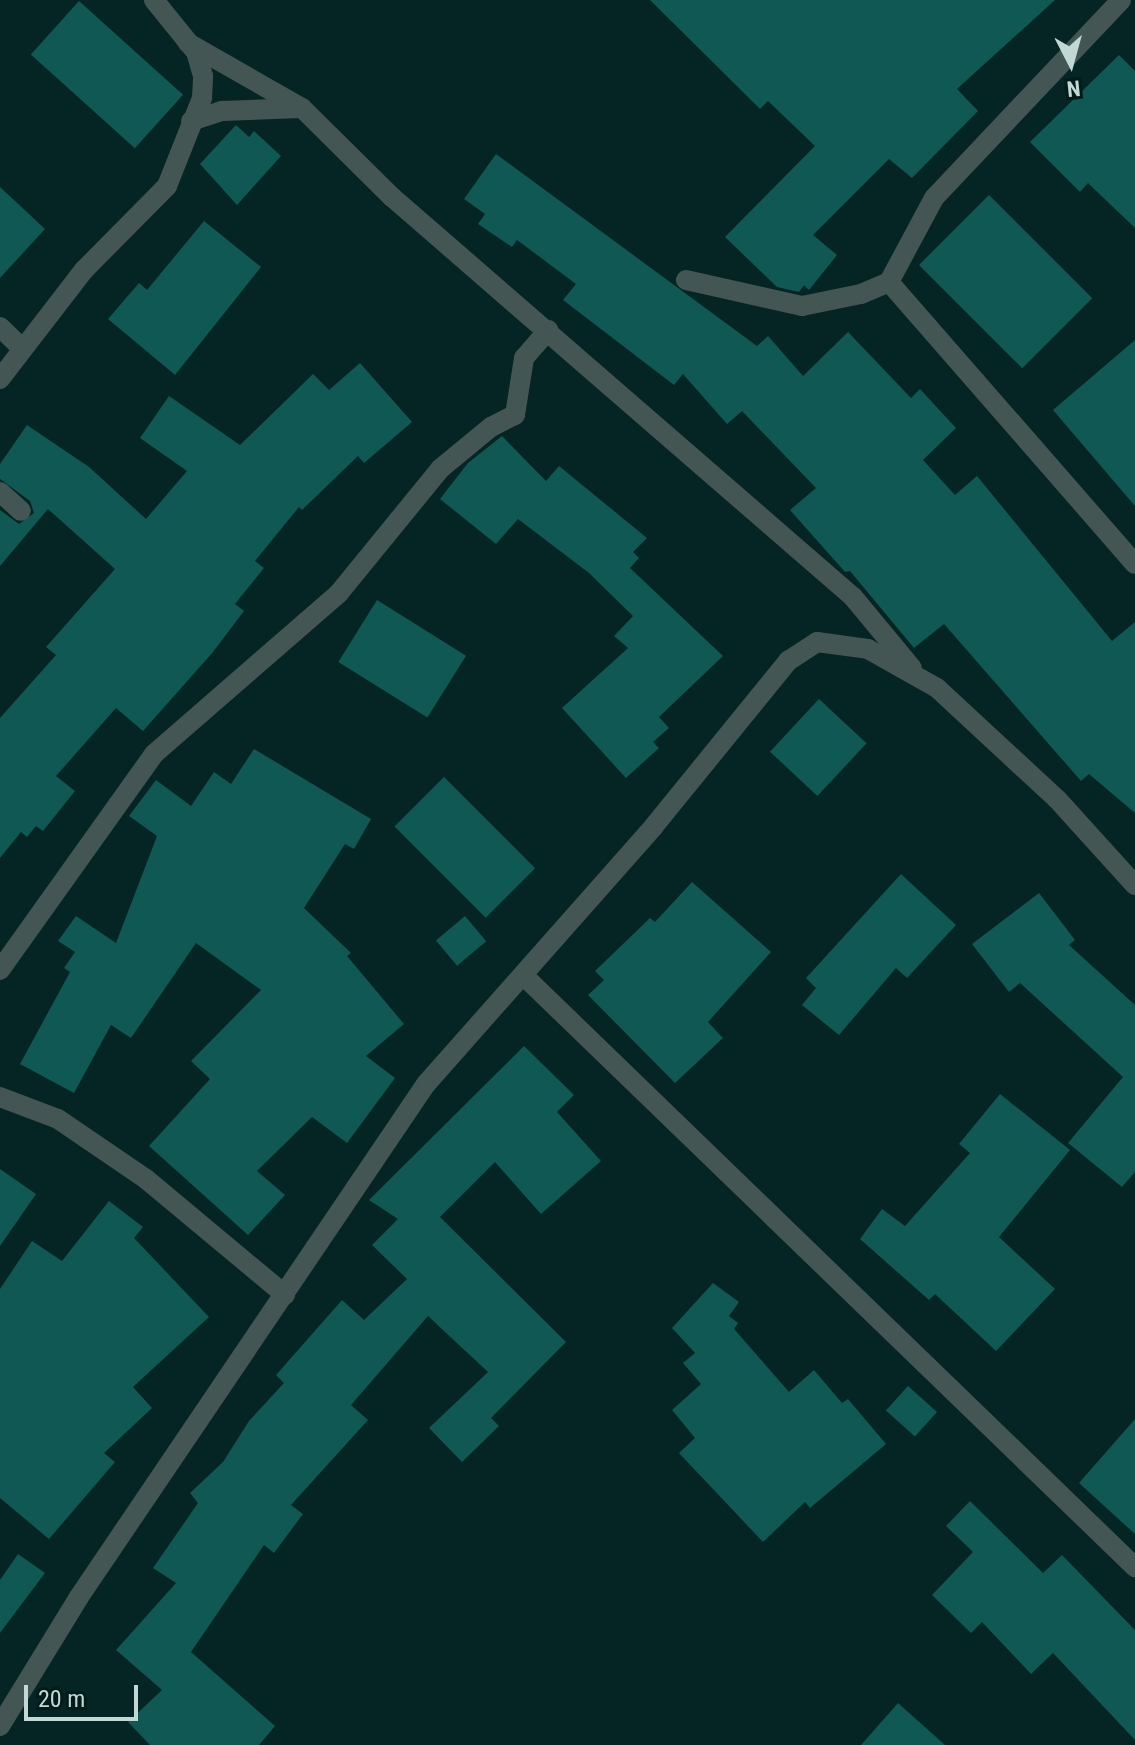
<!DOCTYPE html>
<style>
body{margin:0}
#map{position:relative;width:1135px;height:1745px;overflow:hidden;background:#042523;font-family:"Roboto Condensed",sans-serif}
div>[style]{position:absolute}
.building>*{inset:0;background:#0f5854;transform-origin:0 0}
.street>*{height:20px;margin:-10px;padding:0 10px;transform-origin:10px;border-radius:10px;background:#445654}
span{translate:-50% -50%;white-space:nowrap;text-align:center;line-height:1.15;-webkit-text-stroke:6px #001b1a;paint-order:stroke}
.north{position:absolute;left:1031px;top:24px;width:80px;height:80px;-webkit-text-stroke:6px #001b1a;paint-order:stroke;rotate:174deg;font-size:22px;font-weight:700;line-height:32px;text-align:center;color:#c2d8d5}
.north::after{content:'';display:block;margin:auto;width:28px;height:36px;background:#c2d8d5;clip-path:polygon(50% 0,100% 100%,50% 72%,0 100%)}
.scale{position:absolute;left:24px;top:1685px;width:114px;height:36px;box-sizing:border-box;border:4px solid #c2d8d5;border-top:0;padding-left:10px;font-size:24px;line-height:28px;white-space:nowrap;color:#c2d8d5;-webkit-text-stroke:6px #001b1a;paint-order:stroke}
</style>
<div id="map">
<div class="building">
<i style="clip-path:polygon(650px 0,1055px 0,957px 89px,978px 111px,912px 178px,889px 159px,813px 235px,837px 255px,809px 290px,804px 285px,799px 292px,777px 287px,725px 237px,815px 146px,768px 101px,760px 109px)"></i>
<i style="left:79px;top:1px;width:140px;height:72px;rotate:42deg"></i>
<i style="clip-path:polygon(1119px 55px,1135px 71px,1135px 228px,1088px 183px,1080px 192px,1030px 142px)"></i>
<i style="clip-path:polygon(236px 125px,249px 137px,254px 131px,281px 156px,237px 205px,200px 164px)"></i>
<i style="clip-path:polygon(496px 154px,757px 346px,768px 336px,803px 376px,848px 332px,911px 398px,920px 389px,956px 428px,923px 460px,955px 495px,977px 476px,1112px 641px,1135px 622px,1135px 813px,1089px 774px,1081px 781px,944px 624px,914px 648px,850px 571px,845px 572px,790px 510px,816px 488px,742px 411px,727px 424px,683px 374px,674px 385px,563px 300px,576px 284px,517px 240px,512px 247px,478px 224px,485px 214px,464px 199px)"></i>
<i style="clip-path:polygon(0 187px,45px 229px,0 278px)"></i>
<i style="left:989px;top:195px;width:146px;height:99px;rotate:45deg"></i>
<i style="clip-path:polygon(204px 221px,261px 267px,175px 375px,108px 319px,139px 283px,147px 290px)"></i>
<i style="clip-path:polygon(1135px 340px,1135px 506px,1053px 410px)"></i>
<i style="clip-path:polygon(360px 363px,412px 422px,364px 463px,358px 456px,302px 510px,299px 507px,255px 561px,264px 568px,235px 604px,244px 611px,213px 652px,143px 731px,116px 708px,56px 776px,75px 791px,43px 831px,36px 826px,27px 837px,21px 832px,0 858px,0 718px,56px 655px,46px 647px,115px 569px,48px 509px,0 566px,0 510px,19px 524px,34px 513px,30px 501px,0 479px,0 464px,27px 425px,89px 467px,146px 519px,187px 471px,140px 438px,169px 396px,240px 445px,313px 374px,329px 390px)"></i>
<i style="clip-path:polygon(502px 436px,546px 481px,559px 466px,647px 538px,633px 552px,639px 558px,630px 568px,723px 656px,659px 717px,669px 728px,653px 742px,659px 748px,626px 778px,562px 708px,628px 648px,614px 636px,633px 616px,589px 573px,518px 519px,496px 544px,440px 499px,468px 463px)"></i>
<i style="left:377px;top:600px;width:105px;height:73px;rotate:32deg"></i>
<i style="left:819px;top:699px;width:65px;height:72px;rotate:43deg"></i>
<i style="clip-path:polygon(254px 749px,371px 819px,354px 849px,345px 844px,304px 908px,351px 953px,347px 956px,404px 1024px,366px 1056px,395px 1078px,347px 1143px,312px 1117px,257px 1171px,285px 1195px,248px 1235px,149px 1146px,210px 1079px,191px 1061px,261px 990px,196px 943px,131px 1038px,111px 1025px,74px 1093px,20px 1064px,70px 972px,64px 968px,75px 952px,58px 941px,76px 916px,116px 943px,157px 836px,129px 816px,156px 780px,191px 806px,214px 772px,231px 784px)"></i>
<i style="left:444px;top:777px;width:129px;height:70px;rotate:45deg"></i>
<i style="clip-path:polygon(901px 874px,956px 925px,907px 978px,896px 968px,839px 1035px,802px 1005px,816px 988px,806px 978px)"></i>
<i style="clip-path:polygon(692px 882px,771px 952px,708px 1022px,723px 1038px,675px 1083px,588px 995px,604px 980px,595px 971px,650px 918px,655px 922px)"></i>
<i style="clip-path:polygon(1039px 893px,1075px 940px,1069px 945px,1135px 1005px,1135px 1172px,1122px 1187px,1068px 1143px,1123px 1077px,1020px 983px,1009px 992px,972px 944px)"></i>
<i style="left:465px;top:916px;width:33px;height:38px;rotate:50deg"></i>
<i style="clip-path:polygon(524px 1046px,574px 1095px,557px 1112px,601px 1161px,541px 1214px,495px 1162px,440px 1217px,566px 1342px,491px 1418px,499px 1426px,462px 1462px,429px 1428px,488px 1372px,428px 1316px,351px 1405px,368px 1420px,291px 1505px,303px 1514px,274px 1553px,264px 1545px,191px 1652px,275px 1726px,259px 1745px,150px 1745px,128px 1722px,162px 1690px,116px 1650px,176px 1583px,153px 1568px,198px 1503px,190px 1493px,223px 1462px,249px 1421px,284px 1383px,276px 1375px,342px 1300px,364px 1320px,407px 1279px,372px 1245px,398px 1219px,369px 1200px)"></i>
<i style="clip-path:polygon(1000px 1094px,1070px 1150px,999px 1237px,1055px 1289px,996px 1351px,935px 1294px,929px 1300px,860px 1239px,882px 1209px,905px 1226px,970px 1153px,959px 1144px)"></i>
<i style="clip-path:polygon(0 1169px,36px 1194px,0 1246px)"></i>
<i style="clip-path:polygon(109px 1201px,143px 1227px,134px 1238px,209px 1317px,133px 1387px,152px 1408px,104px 1453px,115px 1462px,49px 1539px,0 1498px,0 1289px,32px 1241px,62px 1261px)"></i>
<i style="clip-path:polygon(713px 1283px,739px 1302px,729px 1316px,738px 1323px,734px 1329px,789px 1392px,814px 1370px,842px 1403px,848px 1399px,886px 1444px,810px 1508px,805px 1502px,763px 1542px,679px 1453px,695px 1438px,672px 1410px,701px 1384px,683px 1363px,695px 1353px,672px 1328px)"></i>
<i style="left:908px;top:1386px;width:39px;height:33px;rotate:42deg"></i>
<i style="clip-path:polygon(1135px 1419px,1135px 1534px,1079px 1483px)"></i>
<i style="clip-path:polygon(970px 1501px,1043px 1573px,1062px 1555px,1135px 1630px,1135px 1740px,1053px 1653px,1031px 1674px,982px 1622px,971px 1633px,932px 1595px,973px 1552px,946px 1526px)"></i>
<i style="clip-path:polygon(18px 1554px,45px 1573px,0 1633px,0 1580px)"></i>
<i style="clip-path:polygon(898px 1703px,945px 1745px,861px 1745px)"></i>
</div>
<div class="street">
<i style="left:188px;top:43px;width:131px;rotate:29.7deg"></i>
<i style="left:302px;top:108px;width:127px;rotate:44.7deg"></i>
<i style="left:392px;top:197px;width:610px;rotate:40.95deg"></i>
<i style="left:853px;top:597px;width:92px;rotate:50.3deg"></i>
<i style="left:191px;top:121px;width:33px;rotate:-18deg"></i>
<i style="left:222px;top:111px;width:80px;rotate:-2.1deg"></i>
<i style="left:686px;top:280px;width:119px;rotate:12.6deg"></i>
<i style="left:802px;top:306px;width:60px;rotate:-11.5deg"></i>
<i style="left:861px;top:294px;width:30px;rotate:-23deg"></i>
<i style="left:889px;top:282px;width:95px;rotate:-61.8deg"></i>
<i style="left:934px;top:198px;width:272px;rotate:-46.6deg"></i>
<i style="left:889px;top:282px;width:374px;rotate:48.9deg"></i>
<i style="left:0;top:327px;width:28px;rotate:44deg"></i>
<i style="left:0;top:379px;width:138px;rotate:-52.4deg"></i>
<i style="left:84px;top:270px;width:118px;rotate:-45.3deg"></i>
<i style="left:167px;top:186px;width:95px;rotate:-68.3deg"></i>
<i style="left:202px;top:98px;width:22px;rotate:-87deg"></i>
<i style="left:203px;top:76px;width:25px;rotate:-106deg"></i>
<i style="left:196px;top:52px;width:67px;rotate:-128.9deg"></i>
<i style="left:0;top:492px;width:28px;rotate:42deg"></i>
<i style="left:0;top:970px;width:265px;rotate:-54.5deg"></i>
<i style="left:154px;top:754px;width:245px;rotate:-41deg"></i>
<i style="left:339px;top:593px;width:160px;rotate:-50.8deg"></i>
<i style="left:440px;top:469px;width:66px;rotate:-39.5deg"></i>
<i style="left:491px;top:427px;width:27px;rotate:-27deg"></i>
<i style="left:515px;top:415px;width:58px;rotate:-81deg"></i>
<i style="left:524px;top:358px;width:37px;rotate:-49deg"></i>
<i style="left:525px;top:977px;width:849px;rotate:44.05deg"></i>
<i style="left:0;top:1097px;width:62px;rotate:20.8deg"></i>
<i style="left:58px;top:1119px;width:107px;rotate:34.3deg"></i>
<i style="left:146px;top:1179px;width:181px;rotate:39.8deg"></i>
<i style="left:0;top:1726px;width:151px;rotate:-58.5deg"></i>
<i style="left:79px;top:1597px;width:619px;rotate:-55.93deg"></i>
<i style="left:426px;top:1084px;width:344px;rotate:-48.5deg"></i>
<i style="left:654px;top:826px;width:213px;rotate:-50.9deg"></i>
<i style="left:788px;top:661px;width:35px;rotate:-33deg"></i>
<i style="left:817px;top:642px;width:51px;rotate:7.8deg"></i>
<i style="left:868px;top:649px;width:79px;rotate:29.5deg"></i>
<i style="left:937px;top:688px;width:163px;rotate:42.8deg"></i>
<i style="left:1057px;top:799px;width:116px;rotate:47.8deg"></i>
</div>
<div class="north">N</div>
<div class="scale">20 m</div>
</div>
